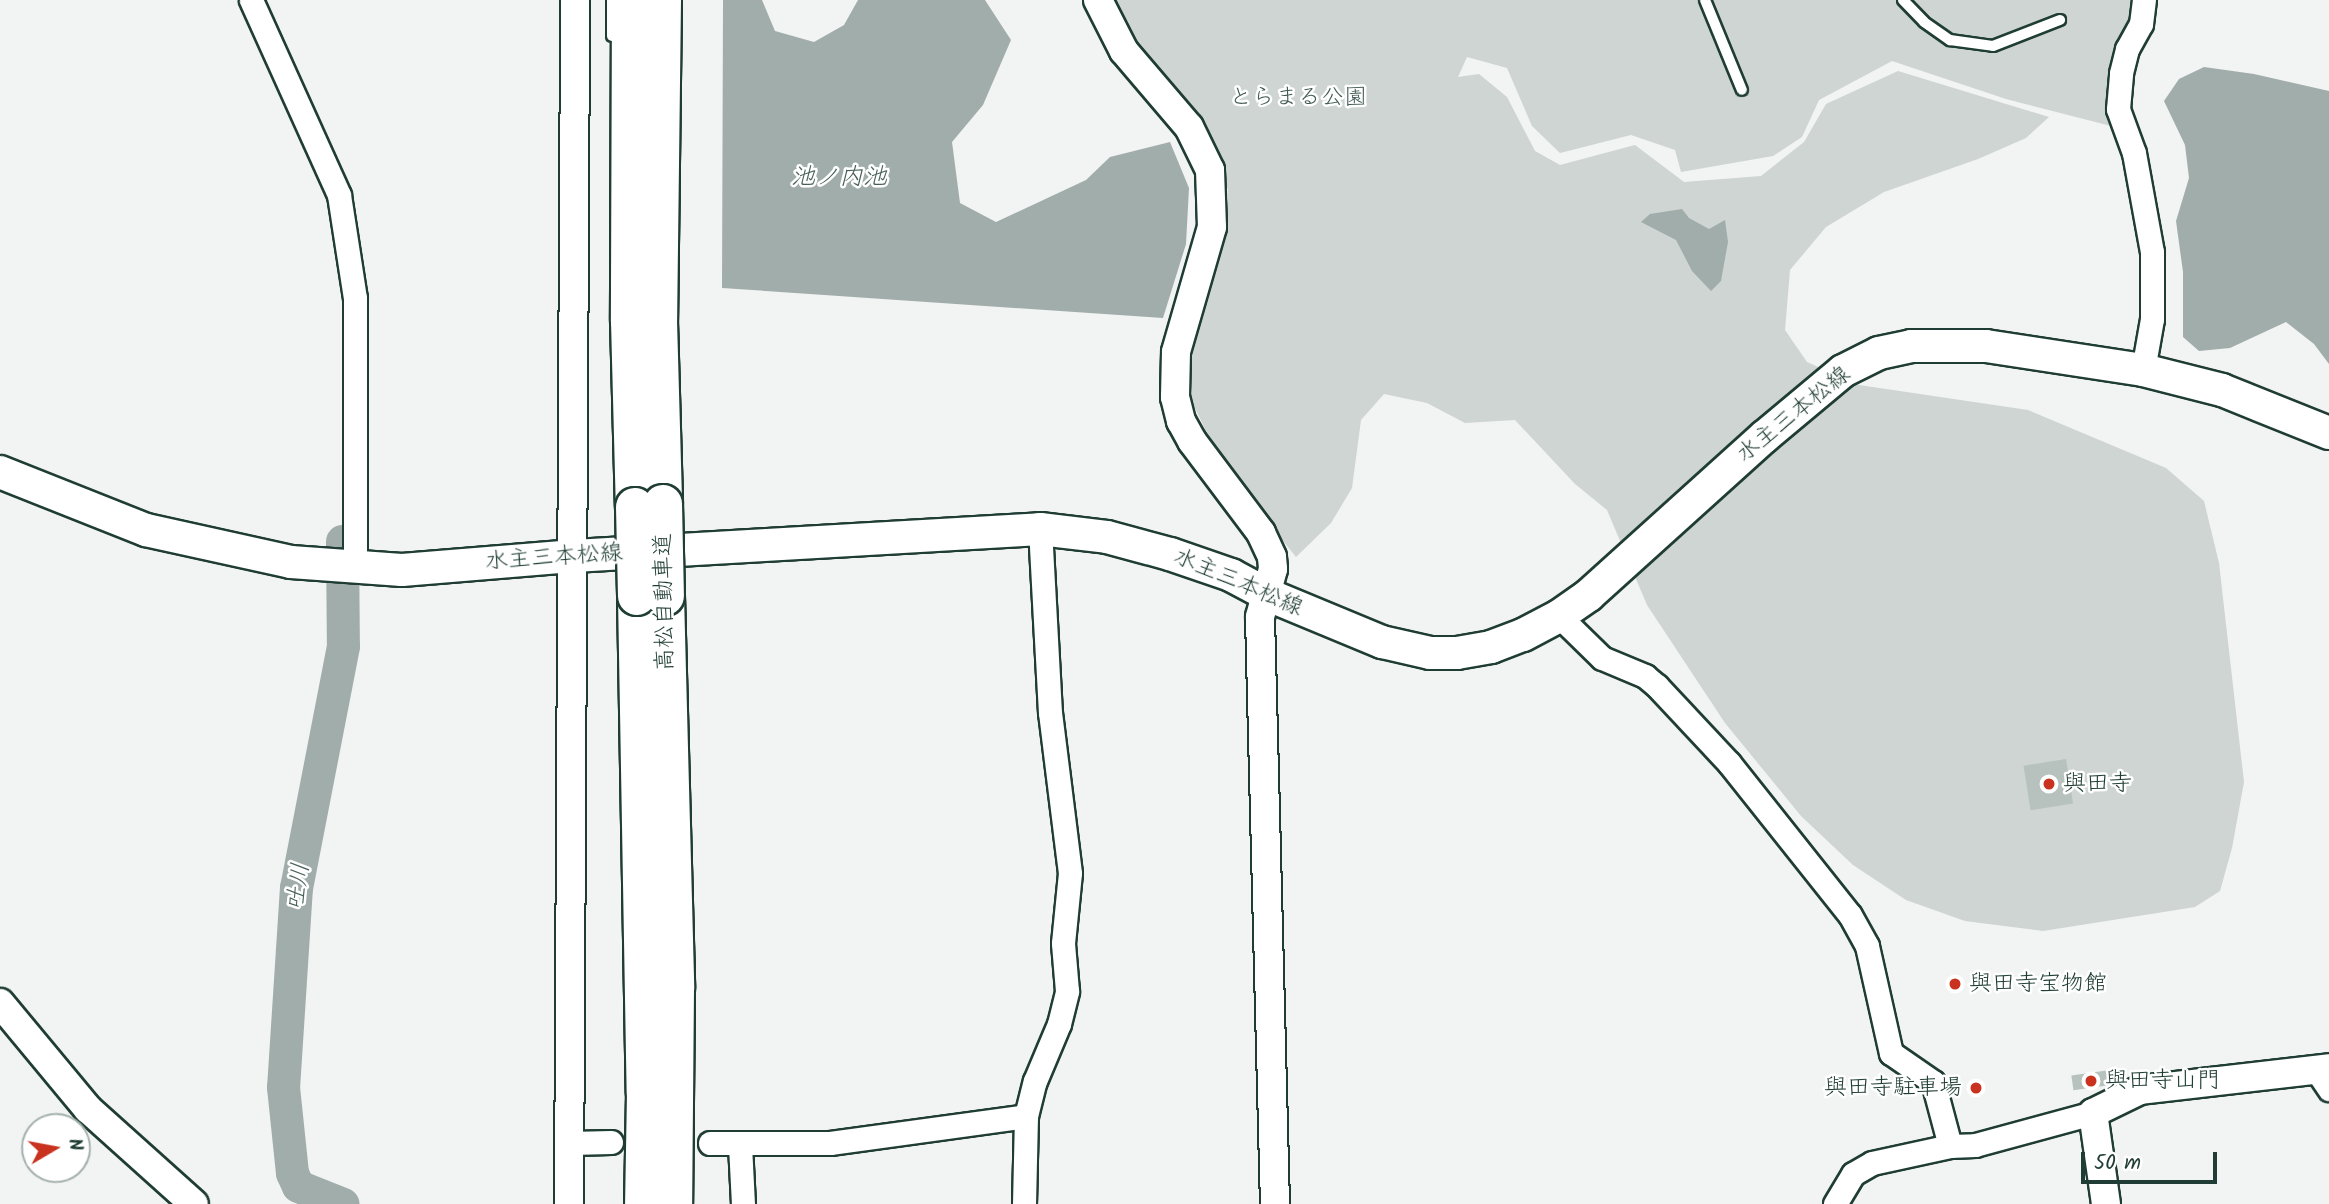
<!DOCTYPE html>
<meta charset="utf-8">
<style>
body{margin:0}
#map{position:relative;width:2329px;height:1204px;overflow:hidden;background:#f2f3f3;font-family:Kalam,"Klee One",sans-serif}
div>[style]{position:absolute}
.green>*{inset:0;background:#ced5d3}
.water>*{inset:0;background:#a1adaa}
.river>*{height:33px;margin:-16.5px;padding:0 16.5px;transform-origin:16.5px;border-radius:16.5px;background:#a1adaa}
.building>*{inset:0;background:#b7c1bd;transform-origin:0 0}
.roads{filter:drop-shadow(2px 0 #1f3d34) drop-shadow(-2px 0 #1f3d34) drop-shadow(0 2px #1f3d34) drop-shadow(0 -2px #1f3d34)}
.service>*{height:10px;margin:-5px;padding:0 5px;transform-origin:5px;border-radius:5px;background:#fff}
.minor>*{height:23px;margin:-11.5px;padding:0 11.5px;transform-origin:11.5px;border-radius:11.5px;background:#fff}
.tertiary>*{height:28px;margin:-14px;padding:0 14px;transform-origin:14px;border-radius:14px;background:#fff}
.secondary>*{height:32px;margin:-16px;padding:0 16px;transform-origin:16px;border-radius:16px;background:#fff}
.motorway>*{height:38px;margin:-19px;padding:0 19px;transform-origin:19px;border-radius:19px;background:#fff}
.bridges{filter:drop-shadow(2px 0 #1f3d34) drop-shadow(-2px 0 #1f3d34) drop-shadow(0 2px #1f3d34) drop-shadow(0 -2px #1f3d34)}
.motorway-bridge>*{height:38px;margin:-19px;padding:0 19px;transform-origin:19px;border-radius:19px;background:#fff}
.dots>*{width:19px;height:19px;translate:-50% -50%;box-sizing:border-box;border:4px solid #fff;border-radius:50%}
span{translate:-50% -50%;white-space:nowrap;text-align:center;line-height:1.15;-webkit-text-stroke:5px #fff;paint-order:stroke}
.park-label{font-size:23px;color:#425b54}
.street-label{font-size:23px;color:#1f3d34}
.poi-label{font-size:23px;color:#1f3d34}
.left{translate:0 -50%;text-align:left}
.right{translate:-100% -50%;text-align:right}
.water-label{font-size:24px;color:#465f57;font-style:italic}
.north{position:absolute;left:21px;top:1113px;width:70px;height:70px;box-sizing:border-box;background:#fff;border:2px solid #a5b1ae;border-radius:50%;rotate:80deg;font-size:19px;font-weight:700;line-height:28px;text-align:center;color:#1f3d34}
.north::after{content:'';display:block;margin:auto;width:24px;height:32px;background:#c8321e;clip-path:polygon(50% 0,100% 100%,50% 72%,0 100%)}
.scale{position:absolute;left:2081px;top:1152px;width:136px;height:32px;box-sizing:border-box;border:4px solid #1f3d34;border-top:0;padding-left:9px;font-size:21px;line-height:24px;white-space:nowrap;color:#1f3d34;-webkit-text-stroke:5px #fff;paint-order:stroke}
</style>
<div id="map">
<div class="green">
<i style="clip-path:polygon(1108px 0,2135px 0,2109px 86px,2111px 126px,2006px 99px,1892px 61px,1819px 100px,1802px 137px,1773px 156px,1681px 172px,1675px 150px,1631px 135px,1560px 153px,1532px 126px,1507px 68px,1467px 57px,1458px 77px,1479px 74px,1507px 97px,1535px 151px,1560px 165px,1635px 145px,1684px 182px,1761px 176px,1804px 142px,1826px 104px,1898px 71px,2049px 117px,2026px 138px,1978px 159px,1884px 192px,1826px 227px,1790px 270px,1785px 330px,1807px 362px,1859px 385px,2028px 410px,2166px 468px,2204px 501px,2219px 563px,2244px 782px,2232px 848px,2220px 891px,2195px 907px,2043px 931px,1965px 921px,1906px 900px,1853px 865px,1801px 816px,1725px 723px,1647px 605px,1607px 510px,1575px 484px,1515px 420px,1465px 423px,1427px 403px,1384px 394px,1361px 420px,1352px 488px,1331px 523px,1296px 557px,1224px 468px,1191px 400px,1187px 362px,1202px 316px,1228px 190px,1208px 137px,1140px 54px)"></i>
</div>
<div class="water">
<i style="clip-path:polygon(723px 0,762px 0,775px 31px,814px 42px,844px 25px,858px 0,985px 0,1011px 40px,983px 105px,952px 142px,960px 203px,996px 222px,1086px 180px,1110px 157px,1170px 142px,1189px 188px,1186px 244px,1163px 318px,722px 288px)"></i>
<i style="clip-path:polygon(2204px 67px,2254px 74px,2329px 91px,2329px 364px,2314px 344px,2286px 322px,2230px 348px,2199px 351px,2183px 337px,2183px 272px,2176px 221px,2189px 178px,2185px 145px,2164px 101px,2179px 79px)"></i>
<i style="clip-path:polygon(1682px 209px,1689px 218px,1709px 229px,1725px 220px,1728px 242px,1721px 281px,1711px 291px,1692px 271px,1676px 240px,1641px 222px,1650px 214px)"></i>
</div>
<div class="river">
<i style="left:342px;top:541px;width:105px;rotate:89.5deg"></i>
<i style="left:343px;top:646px;width:246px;rotate:101deg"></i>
<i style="left:296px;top:887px;width:200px;rotate:93.7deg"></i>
<i style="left:283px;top:1087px;width:86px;rotate:84deg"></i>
<i style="left:292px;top:1173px;width:14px;rotate:65deg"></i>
<i style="left:298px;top:1186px;width:48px;rotate:21.8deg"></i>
</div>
<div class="building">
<i style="left:2066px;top:759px;width:45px;height:43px;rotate:81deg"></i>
<i style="left:2110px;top:1070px;width:15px;height:39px;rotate:82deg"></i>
</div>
<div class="roads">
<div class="service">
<i style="left:1705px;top:0;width:97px;rotate:67.7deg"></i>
<i style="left:1903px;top:0;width:30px;rotate:46deg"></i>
<i style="left:1924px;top:22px;width:32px;rotate:35deg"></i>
<i style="left:1950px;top:40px;width:43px;rotate:7.9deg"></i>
<i style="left:1993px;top:46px;width:72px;rotate:-21.2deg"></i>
<i style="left:612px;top:36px;width:36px;rotate:-90deg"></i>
</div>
<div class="minor">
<i style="left:251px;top:0;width:214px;rotate:65.7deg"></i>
<i style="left:339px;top:195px;width:104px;rotate:81.2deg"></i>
<i style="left:355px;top:298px;width:269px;rotate:90deg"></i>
<i style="left:2143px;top:370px;width:52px;rotate:-80deg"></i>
<i style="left:2152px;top:319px;width:67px;rotate:-90deg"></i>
<i style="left:2152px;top:252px;width:101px;rotate:-100.3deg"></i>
<i style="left:2134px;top:153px;width:47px;rotate:-110deg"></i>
<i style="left:2118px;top:109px;width:36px;rotate:-85deg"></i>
<i style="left:2121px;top:73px;width:25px;rotate:-76deg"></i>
<i style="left:2127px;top:49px;width:29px;rotate:-61deg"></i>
<i style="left:2141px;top:24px;width:24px;rotate:-83deg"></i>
<i style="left:1559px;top:616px;width:60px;rotate:44.3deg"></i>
<i style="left:1602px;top:658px;width:47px;rotate:22.7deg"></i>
<i style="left:1645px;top:676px;width:16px;rotate:40deg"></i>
<i style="left:1657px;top:686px;width:105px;rotate:46.9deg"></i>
<i style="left:1729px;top:763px;width:194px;rotate:51.5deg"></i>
<i style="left:1850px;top:915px;width:35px;rotate:61deg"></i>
<i style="left:1867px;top:946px;width:110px;rotate:77.4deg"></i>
<i style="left:1891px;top:1053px;width:51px;rotate:34.6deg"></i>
<i style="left:1933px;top:1082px;width:66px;rotate:75.1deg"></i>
<i style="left:2317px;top:1071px;width:22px;rotate:56deg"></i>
<i style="left:570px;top:1143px;width:41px;rotate:-1.4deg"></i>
<i style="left:710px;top:1143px;width:120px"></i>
<i style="left:830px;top:1143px;width:198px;rotate:-7.8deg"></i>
<i style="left:740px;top:1145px;width:59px;rotate:87.1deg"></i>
<i style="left:1024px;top:1204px;width:88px;rotate:-88.7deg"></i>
<i style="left:1026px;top:1116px;width:36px;rotate:-76deg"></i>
<i style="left:1035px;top:1081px;width:62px;rotate:-67.2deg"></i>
<i style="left:1059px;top:1024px;width:34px;rotate:-76deg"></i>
<i style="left:1067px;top:991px;width:48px;rotate:-94.8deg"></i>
<i style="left:1063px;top:943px;width:70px;rotate:-84.3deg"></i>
<i style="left:1070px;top:873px;width:161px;rotate:-97.1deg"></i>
<i style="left:1050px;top:713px;width:184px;rotate:-93.1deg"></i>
<i style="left:1835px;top:1204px;width:35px;rotate:-59deg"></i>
<i style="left:1853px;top:1174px;width:22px;rotate:-30deg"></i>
<i style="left:1872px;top:1163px;width:80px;rotate:-12.3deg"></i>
<i style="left:1950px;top:1146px;width:25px;rotate:-2deg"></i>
<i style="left:1975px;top:1145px;width:122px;rotate:-15.2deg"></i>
</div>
<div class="tertiary">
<i style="left:1098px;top:0;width:57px;rotate:63deg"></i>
<i style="left:1124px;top:51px;width:100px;rotate:49.5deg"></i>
<i style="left:1189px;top:127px;width:48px;rotate:64deg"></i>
<i style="left:1210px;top:170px;width:57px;rotate:88deg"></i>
<i style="left:1212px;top:227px;width:130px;rotate:106.1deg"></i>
<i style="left:1176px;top:352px;width:45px;rotate:91.3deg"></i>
<i style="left:1175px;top:397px;width:25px;rotate:76deg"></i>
<i style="left:1181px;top:421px;width:23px;rotate:61deg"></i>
<i style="left:1192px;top:441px;width:115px;rotate:53.1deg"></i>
<i style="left:1261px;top:533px;width:26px;rotate:65deg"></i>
<i style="left:1272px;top:557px;width:12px;rotate:85deg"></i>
<i style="left:1273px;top:569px;width:50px;rotate:105.2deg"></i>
<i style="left:1260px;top:617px;width:587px;rotate:88.54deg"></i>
<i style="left:0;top:1003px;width:138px;rotate:50.3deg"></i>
<i style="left:88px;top:1109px;width:142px;rotate:41.9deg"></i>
<i style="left:569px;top:1204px;width:1204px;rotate:-89.71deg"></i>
<i style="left:2106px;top:1204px;width:92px;rotate:-98.1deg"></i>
<i style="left:2093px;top:1113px;width:52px;rotate:-26.1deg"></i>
<i style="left:2140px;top:1090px;width:190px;rotate:-6.6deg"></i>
</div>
<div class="secondary">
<i style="left:0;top:472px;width:157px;rotate:21.7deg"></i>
<i style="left:146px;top:530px;width:148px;rotate:12.4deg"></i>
<i style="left:291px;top:562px;width:111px;rotate:4.1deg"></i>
<i style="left:402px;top:570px;width:173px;rotate:-4.7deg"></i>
<i style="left:574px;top:556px;width:467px;rotate:-3.3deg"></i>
<i style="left:1040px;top:529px;width:67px;rotate:6.8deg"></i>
<i style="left:1107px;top:537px;width:65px;rotate:15.1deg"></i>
<i style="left:1170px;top:554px;width:65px;rotate:19deg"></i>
<i style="left:1231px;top:575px;width:40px;rotate:28deg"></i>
<i style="left:1266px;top:594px;width:126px;rotate:22.5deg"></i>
<i style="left:1382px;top:642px;width:49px;rotate:12.9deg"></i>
<i style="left:1430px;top:653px;width:27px"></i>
<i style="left:1457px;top:653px;width:35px;rotate:-10deg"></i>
<i style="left:1491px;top:647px;width:34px;rotate:-21deg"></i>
<i style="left:1523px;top:635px;width:41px;rotate:-27.8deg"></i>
<i style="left:1559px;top:616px;width:37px;rotate:-35deg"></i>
<i style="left:1589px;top:595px;width:236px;rotate:-42.1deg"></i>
<i style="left:1764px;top:437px;width:103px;rotate:-39.9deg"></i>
<i style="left:1843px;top:371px;width:40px;rotate:-26.6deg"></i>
<i style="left:1879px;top:353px;width:33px;rotate:-12deg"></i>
<i style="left:1911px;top:346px;width:75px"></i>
<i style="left:1986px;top:346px;width:159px;rotate:8.7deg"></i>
<i style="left:2143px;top:370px;width:81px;rotate:14.2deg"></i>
<i style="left:2222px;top:390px;width:115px;rotate:21.9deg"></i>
</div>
<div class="motorway">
<i style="left:631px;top:0;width:321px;rotate:90.2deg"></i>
<i style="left:630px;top:321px;width:186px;rotate:88.5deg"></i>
<i style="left:662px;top:0;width:321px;rotate:90.7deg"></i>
<i style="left:658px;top:321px;width:183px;rotate:88.4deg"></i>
<i style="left:637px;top:596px;width:497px;rotate:89deg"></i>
<i style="left:646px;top:1093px;width:111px;rotate:91deg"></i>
<i style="left:665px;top:596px;width:392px;rotate:88.5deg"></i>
<i style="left:675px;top:988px;width:216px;rotate:90.5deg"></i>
</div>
</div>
<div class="bridges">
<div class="motorway-bridge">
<i style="left:663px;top:504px;width:92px;rotate:88.8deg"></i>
<i style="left:635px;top:507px;width:89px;rotate:88.7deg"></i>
</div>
</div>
<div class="dots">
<i style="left:2049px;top:784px;background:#c8321e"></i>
<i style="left:1955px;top:984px;background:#c8321e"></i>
<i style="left:2091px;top:1081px;background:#c8321e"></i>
<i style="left:1976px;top:1088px;background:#c8321e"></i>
</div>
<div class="park-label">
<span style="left:1298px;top:98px">とらまる公園</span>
</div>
<div class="street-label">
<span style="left:1794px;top:415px;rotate:-39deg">水主三本松線</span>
<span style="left:554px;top:558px;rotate:-4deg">水主三本松線</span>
<span style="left:1238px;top:583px;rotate:23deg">水主三本松線</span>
<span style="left:665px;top:602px;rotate:-91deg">高松自動車道</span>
</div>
<div class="poi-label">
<span class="left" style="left:2063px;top:784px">與田寺</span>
<span class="left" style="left:1969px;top:984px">與田寺宝物館</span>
<span class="left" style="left:2105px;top:1081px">與田寺山門</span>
<span class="right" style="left:1962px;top:1088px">與田寺駐車場</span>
</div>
<div class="water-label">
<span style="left:839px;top:178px">池ノ内池</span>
<span style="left:299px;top:887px;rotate:-83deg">吐川</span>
</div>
<div class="north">N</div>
<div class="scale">50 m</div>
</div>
